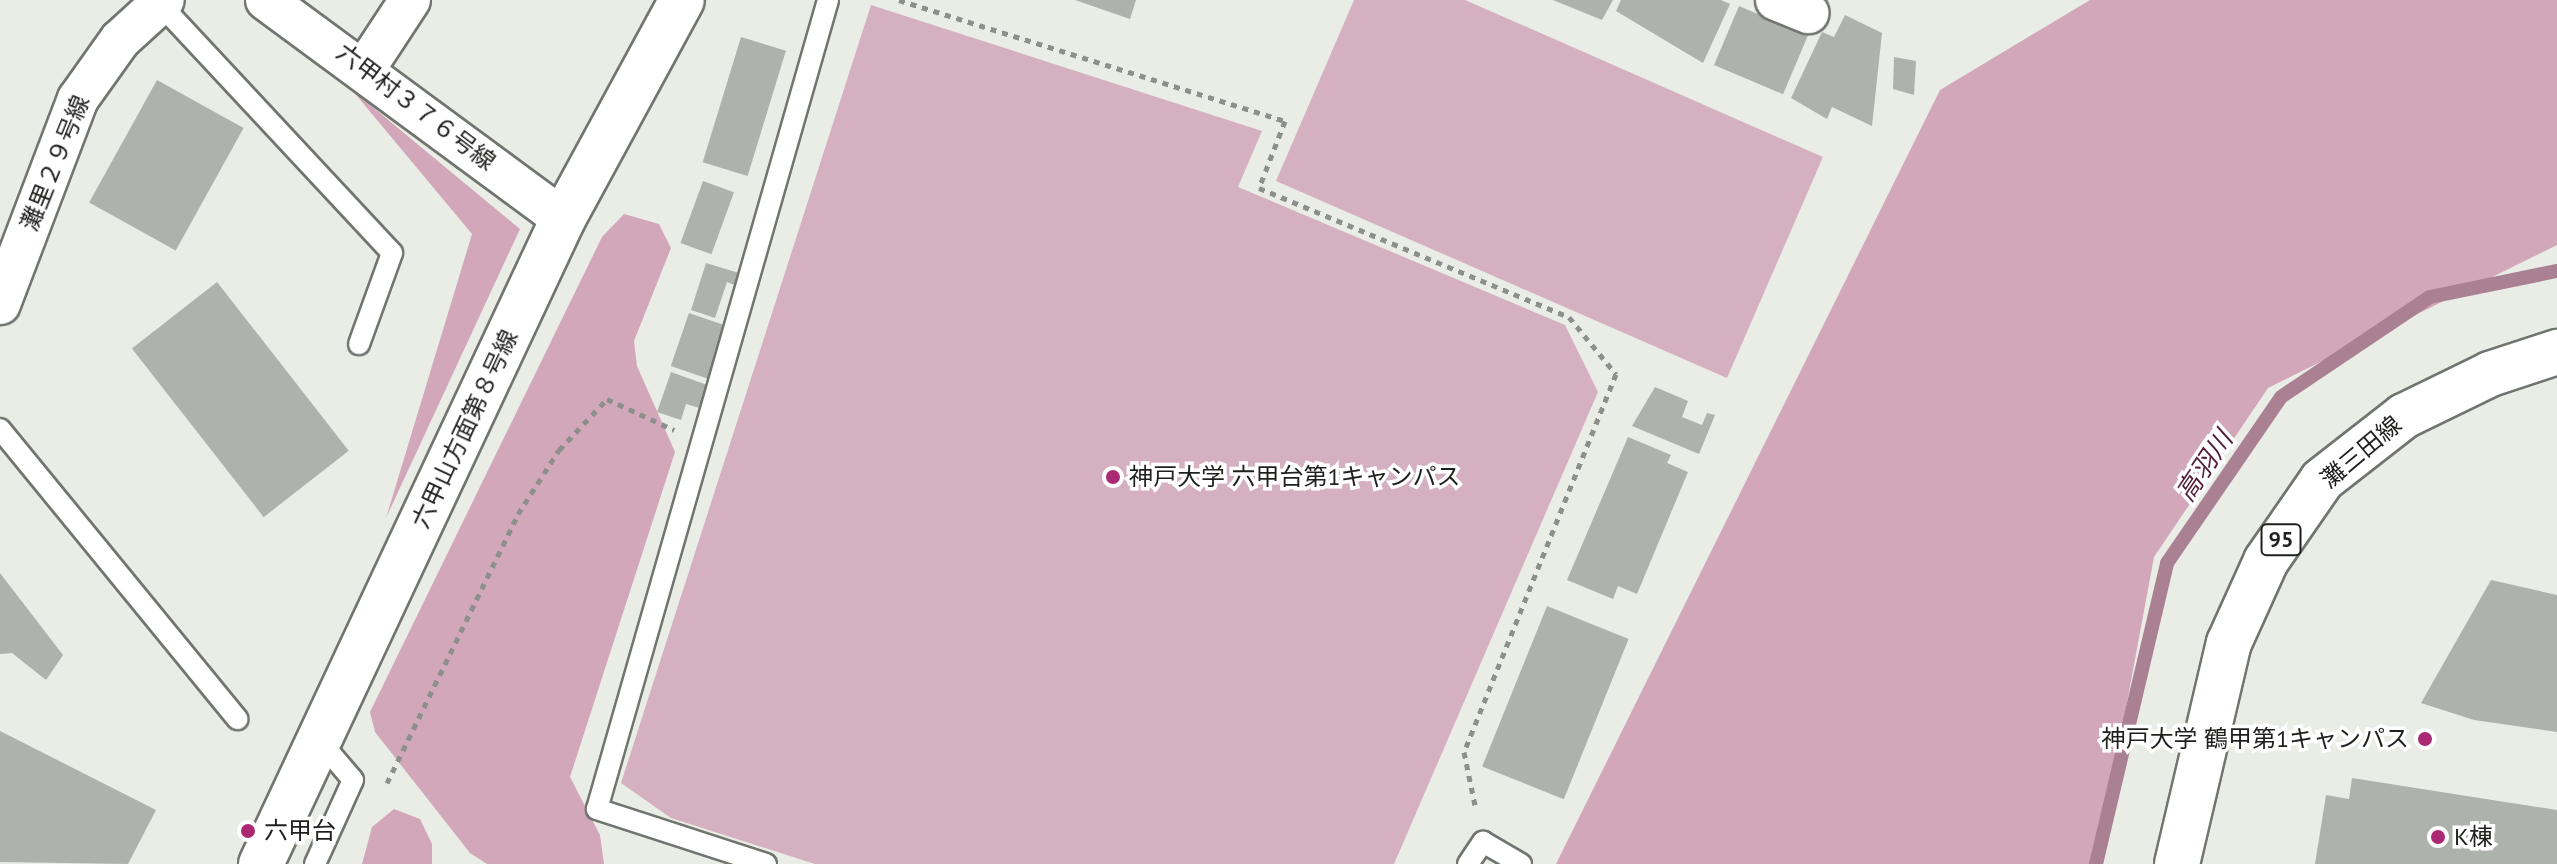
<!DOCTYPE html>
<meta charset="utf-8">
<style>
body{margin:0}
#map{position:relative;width:2557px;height:864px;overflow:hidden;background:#e9ede6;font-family:"PT Sans","Noto Sans JP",sans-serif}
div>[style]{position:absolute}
.green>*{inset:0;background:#d5b0c0}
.forest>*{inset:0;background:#d2a7ba}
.stream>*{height:14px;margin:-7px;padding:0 7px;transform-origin:7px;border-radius:7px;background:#aa8093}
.building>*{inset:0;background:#aeb2ac;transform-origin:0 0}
.path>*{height:5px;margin-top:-2.5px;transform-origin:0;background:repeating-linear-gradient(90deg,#8c8f8a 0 6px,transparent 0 12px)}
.roads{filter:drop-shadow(2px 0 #71756f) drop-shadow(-2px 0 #71756f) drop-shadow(0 2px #71756f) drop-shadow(0 -2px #71756f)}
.service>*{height:20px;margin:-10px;padding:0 10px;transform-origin:10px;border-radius:10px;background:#fff}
.minor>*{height:40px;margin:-20px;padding:0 20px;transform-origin:20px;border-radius:20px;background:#fff}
.tertiary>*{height:44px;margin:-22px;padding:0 22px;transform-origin:22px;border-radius:22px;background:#fff}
.primary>*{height:44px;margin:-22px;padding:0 22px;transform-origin:22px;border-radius:22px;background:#fff}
.dots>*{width:22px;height:22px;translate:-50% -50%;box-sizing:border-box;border:4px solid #fff;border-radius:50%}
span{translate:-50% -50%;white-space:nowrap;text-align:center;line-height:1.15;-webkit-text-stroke:7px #fff;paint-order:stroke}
.shield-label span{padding:2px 6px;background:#fff;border:2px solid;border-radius:6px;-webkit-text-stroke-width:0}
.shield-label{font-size:22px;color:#1e201d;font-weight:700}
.street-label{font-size:24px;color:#1e201d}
.poi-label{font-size:24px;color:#1e201d}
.left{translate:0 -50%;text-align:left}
.right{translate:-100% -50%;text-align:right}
.water-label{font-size:26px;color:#531d39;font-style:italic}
</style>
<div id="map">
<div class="green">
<i style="clip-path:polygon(1354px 0,1465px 0,1823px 157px,1727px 378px,1276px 181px)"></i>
<i style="clip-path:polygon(871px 5px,1262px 131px,1238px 187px,1565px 325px,1598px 392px,1394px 864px,815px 864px,671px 818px,621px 783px)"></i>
</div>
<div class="forest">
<i style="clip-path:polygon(2090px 0,2557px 0,2557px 245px,2268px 388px,2154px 557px,2097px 864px,1556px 864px,1940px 90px)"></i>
<i style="clip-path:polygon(352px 90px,520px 229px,386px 518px,472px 234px)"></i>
<i style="clip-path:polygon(624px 214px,659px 224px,671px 248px,634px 341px,637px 366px,675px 452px,570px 777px,600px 835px,604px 864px,487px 864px,470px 853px,375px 732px,370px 712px,602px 237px)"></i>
<i style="clip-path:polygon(394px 809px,420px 819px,432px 844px,432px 864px,362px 864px,372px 827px)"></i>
</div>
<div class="stream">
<i style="left:2096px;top:864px;width:309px;rotate:-76.7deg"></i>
<i style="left:2167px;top:563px;width:201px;rotate:-55.5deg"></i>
<i style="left:2281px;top:397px;width:179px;rotate:-33.9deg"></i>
<i style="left:2430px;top:297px;width:130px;rotate:-11.6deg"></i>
</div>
<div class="building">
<i style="clip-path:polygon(1075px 0,1136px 0,1130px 19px)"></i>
<i style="clip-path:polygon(1553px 0,1613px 0,1602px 20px)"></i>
<i style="clip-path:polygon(1621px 0,1721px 0,1730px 4px,1703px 63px,1616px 11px)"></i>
<i style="left:1739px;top:6px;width:75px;height:64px;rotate:23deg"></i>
<i style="clip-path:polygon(1845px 15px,1882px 33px,1872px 126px,1832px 107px,1827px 119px,1791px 98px,1822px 32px,1834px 37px)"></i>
<i style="left:741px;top:37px;width:47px;height:131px;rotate:17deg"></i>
<i style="clip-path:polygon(1894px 57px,1916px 61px,1914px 95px,1893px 89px)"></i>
<i style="left:157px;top:80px;width:99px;height:140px;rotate:29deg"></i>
<i style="left:703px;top:181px;width:33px;height:66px;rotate:20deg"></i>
<i style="clip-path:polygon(706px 263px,739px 273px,735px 285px,727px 282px,715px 318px,691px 310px)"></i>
<i style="left:217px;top:282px;width:214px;height:108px;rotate:52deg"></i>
<i style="left:689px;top:313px;width:40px;height:56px;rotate:19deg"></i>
<i style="clip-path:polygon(671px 372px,710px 386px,703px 409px,686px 404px,681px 420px,657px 412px)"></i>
<i style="clip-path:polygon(1655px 387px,1688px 401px,1682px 417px,1702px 425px,1707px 413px,1715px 415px,1699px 454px,1632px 426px)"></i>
<i style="clip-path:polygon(1628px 437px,1671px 455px,1667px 463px,1688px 472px,1637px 594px,1618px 586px,1613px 599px,1567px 580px)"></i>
<i style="clip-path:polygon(0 573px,63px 655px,46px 680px,12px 653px,0 654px)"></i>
<i style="clip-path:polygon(2491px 580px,2557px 595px,2557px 732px,2474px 720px,2421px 703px)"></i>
<i style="left:1547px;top:606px;width:88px;height:173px;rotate:22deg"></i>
<i style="clip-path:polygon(0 731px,156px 810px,128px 864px,0 862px)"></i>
<i style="clip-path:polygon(2352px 778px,2557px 810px,2557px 864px,2315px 864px,2326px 795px,2349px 799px)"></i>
</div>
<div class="path">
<i style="left:899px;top:0;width:405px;rotate:17.4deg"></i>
<i style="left:1285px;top:121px;width:72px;rotate:111.2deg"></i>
<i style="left:1259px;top:188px;width:336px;rotate:22.6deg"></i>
<i style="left:1569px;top:317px;width:74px;rotate:50.5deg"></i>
<i style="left:1616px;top:374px;width:407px;rotate:111.9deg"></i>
<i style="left:1464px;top:752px;width:59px;rotate:78.3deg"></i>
<i style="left:387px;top:783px;width:299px;rotate:-64deg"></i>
<i style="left:518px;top:514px;width:76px;rotate:-57.4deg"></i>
<i style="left:559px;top:450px;width:70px;rotate:-46.7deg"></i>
<i style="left:607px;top:399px;width:74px;rotate:24.8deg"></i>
</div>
<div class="roads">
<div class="service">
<i style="left:160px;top:4px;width:340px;rotate:47deg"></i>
<i style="left:392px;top:253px;width:97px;rotate:109.9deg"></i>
<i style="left:0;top:429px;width:375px;rotate:50.7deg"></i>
<i style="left:315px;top:864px;width:92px;rotate:-65.7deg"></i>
<i style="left:353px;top:780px;width:52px;rotate:-130.4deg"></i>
<i style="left:766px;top:864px;width:178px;rotate:-162deg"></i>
<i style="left:597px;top:809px;width:841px;rotate:-74.06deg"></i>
<i style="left:1468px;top:864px;width:27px;rotate:-56deg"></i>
<i style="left:1483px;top:842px;width:44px;rotate:30.1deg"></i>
</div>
<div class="minor">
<i style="left:266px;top:0;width:369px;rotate:36.4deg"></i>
<i style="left:1776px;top:0;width:35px;rotate:22deg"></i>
<i style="left:366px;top:67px;width:80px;rotate:-56.7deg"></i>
<i style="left:0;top:304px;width:219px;rotate:-69.2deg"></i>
<i style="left:78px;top:99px;width:72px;rotate:-54.6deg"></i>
<i style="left:120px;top:40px;width:59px;rotate:-42.3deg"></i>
</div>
<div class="tertiary">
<i style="left:261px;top:864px;width:712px;rotate:-64.91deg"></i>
<i style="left:563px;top:219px;width:249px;rotate:-61.5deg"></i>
</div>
<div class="primary">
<i style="left:2177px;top:864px;width:227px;rotate:-76.8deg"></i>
<i style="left:2229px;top:643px;width:90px;rotate:-65.7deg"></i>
<i style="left:2266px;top:561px;width:98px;rotate:-55.3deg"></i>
<i style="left:2322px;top:480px;width:104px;rotate:-38deg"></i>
<i style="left:2404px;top:416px;width:96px;rotate:-26deg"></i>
<i style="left:2490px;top:374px;width:71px;rotate:-18.2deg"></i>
</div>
</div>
<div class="dots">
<i style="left:1113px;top:477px;background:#ab2873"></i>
<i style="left:2425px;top:739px;background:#ab2873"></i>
<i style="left:248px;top:831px;background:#ab2873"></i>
<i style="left:2438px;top:837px;background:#ab2873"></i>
</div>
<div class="shield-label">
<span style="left:2281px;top:540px">95</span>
</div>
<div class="street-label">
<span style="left:416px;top:107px;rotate:37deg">六甲村３７６号線</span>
<span style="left:55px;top:163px;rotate:-68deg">灘里２９号線</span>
<span style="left:465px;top:429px;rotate:-65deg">六甲山方面第８号線</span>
<span style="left:2361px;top:452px;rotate:-40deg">灘三田線</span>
</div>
<div class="poi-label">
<span class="left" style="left:1129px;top:477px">神戸大学 六甲台第1キャンパス</span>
<span class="right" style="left:2409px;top:739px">神戸大学 鶴甲第1キャンパス</span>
<span class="left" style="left:264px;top:831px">六甲台</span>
<span class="left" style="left:2454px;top:837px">K棟</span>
</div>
<div class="water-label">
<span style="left:2204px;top:466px;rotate:-56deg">高羽川</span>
</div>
</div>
